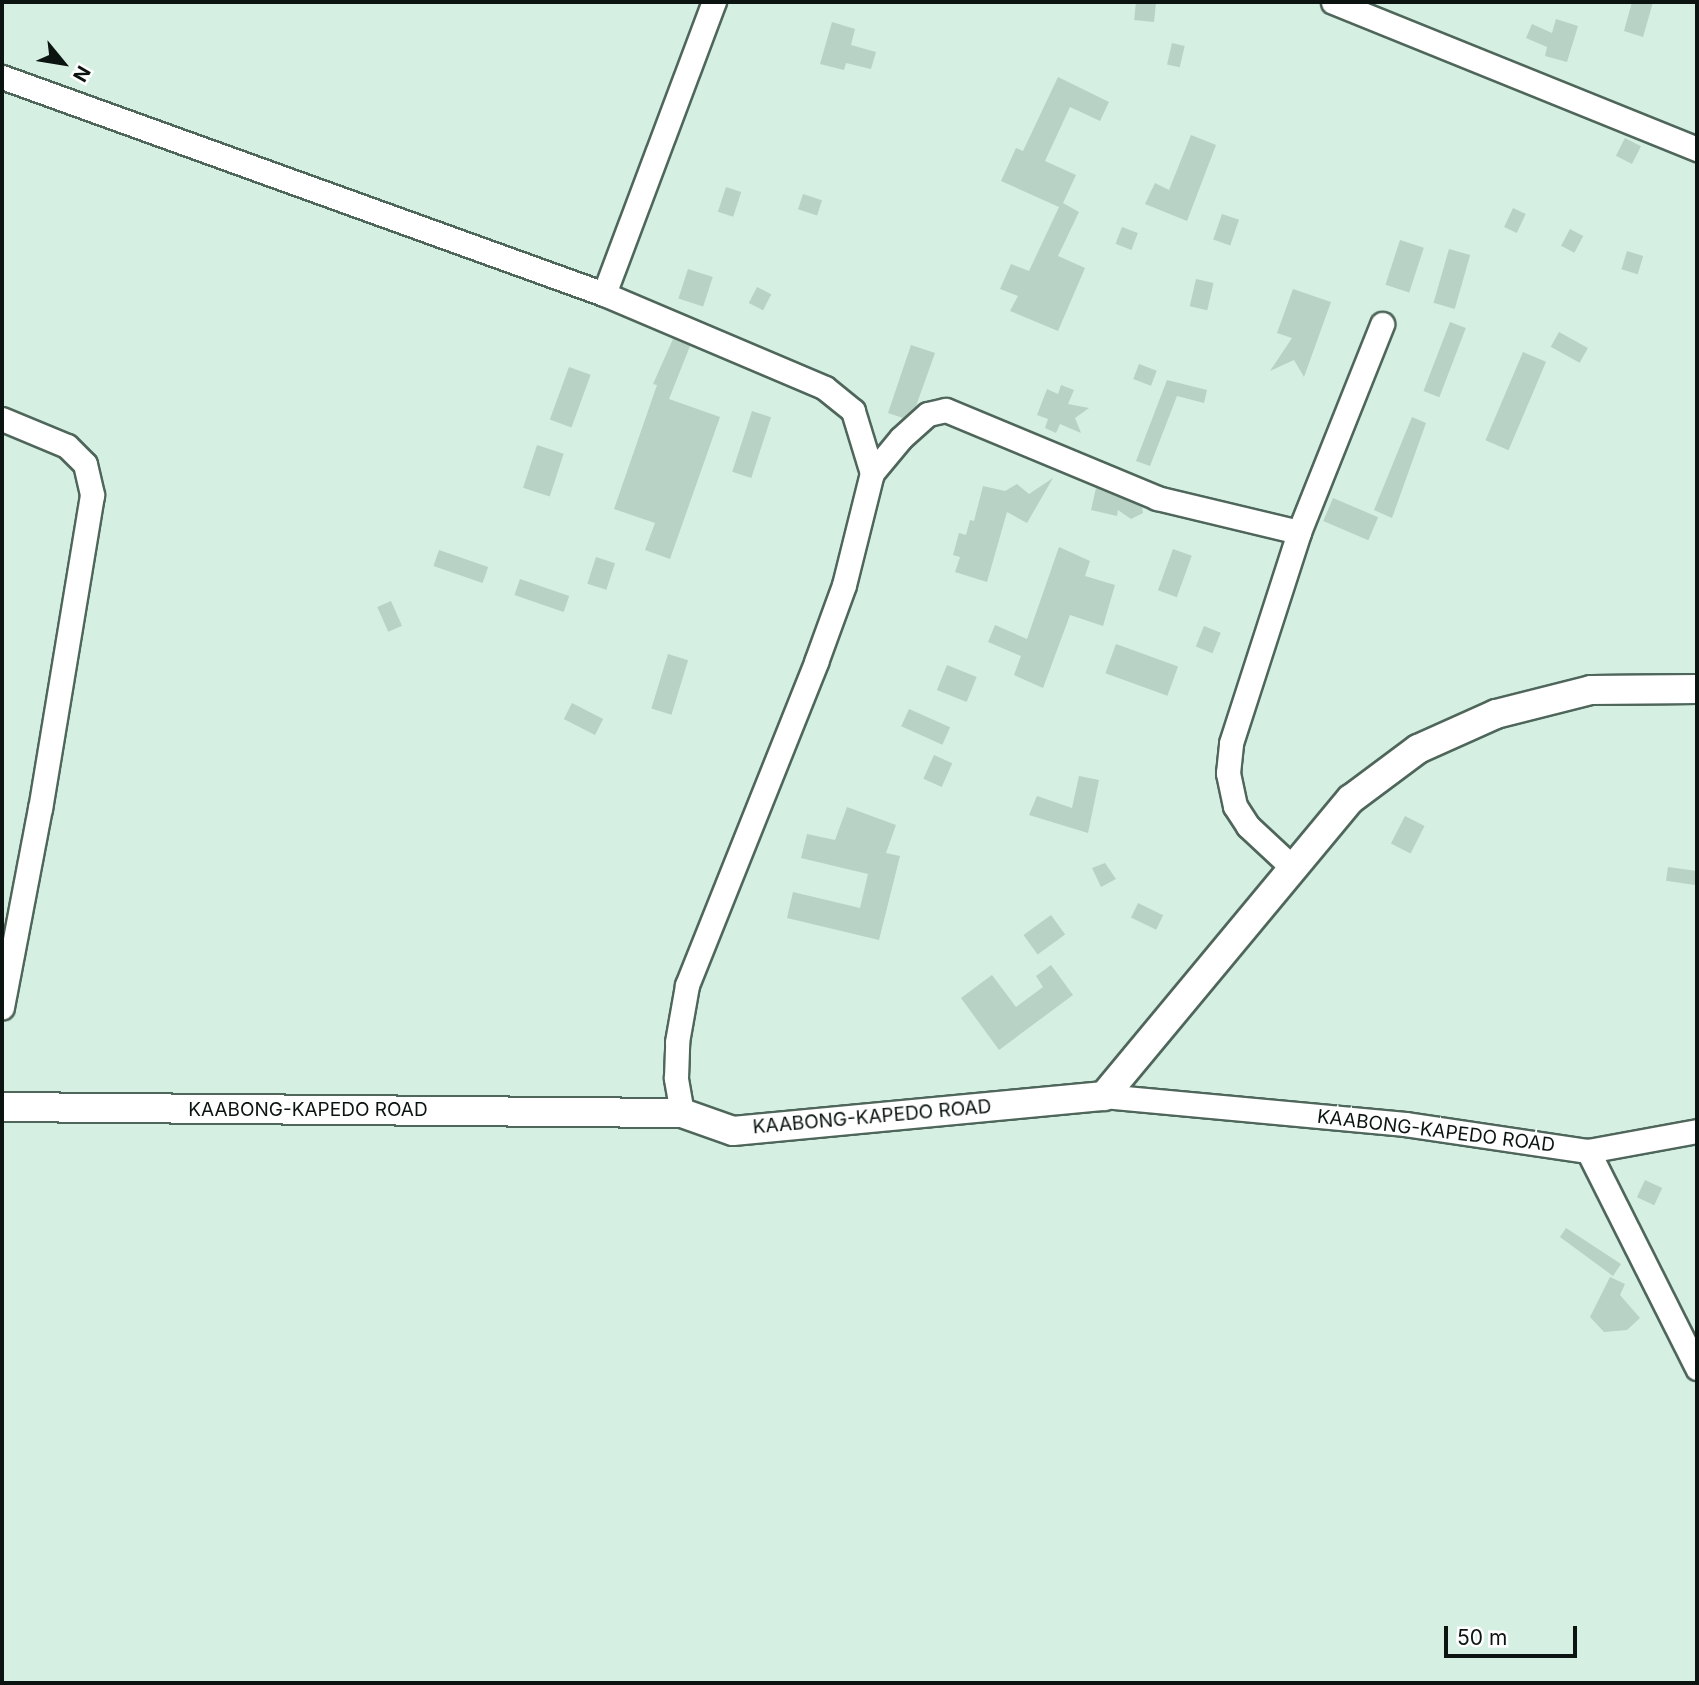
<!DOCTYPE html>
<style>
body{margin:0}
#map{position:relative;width:1699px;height:1685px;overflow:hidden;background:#d5efe2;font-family:Inter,sans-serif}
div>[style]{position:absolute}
.building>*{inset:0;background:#b8d2c5;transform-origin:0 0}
.roads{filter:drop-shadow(2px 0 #4f665b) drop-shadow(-2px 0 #4f665b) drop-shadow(0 2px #4f665b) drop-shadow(0 -2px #4f665b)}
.minor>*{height:23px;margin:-11.5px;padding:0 11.5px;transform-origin:11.5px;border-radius:11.5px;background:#fff}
.major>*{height:28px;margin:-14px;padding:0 14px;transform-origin:14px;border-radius:14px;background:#fff}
span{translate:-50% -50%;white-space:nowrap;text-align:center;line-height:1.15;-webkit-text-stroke:5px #fff;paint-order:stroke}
.street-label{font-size:19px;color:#0b1410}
.frame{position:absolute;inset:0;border:4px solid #0b1410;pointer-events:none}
.north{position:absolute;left:28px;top:28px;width:70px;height:70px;-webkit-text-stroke:5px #fff;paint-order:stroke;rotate:120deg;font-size:19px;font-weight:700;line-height:28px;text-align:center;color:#0b1410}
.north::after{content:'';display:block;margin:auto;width:24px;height:32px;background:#0b1410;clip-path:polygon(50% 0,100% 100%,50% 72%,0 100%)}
.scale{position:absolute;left:1444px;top:1626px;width:133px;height:32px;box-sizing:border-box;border:4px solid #0b1410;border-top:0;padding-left:9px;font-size:21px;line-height:24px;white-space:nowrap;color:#0b1410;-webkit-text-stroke:5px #fff;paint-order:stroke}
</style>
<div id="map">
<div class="building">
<i style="left:1136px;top:2px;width:20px;height:18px;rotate:6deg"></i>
<i style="clip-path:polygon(1632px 2px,1653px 2px,1643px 37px,1624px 31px)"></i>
<i style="clip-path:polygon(1556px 19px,1578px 26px,1567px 62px,1545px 56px,1547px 47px,1526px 38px,1532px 24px,1552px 33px)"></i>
<i style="clip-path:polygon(832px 22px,855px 29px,851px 45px,876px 52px,871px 69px,846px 63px,844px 70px,820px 64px)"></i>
<i style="left:1172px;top:43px;width:13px;height:22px;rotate:13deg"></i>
<i style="clip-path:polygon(1058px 77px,1109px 102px,1100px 121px,1070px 107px,1045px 161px,1076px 175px,1063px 203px,1079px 212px,1058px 256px,1085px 268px,1058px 331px,1010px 311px,1018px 296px,1000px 289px,1011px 264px,1029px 271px,1059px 207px,1001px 181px,1016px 148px,1023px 151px)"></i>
<i style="clip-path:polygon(1191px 135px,1216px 145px,1187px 221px,1145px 204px,1155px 183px,1169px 190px)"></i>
<i style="left:1625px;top:138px;width:18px;height:20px;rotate:27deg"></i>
<i style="left:726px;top:187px;width:16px;height:26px;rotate:18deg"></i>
<i style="left:803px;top:194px;width:20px;height:16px;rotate:18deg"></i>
<i style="left:1513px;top:208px;width:14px;height:21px;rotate:25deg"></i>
<i style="left:1222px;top:214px;width:18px;height:27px;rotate:19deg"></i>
<i style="left:1122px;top:227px;width:17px;height:18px;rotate:21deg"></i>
<i style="left:1570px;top:229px;width:15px;height:19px;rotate:28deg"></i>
<i style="left:1400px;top:240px;width:25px;height:47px;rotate:18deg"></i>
<i style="left:1449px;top:249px;width:22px;height:56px;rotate:16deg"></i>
<i style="left:1627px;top:251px;width:17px;height:19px;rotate:17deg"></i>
<i style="left:688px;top:269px;width:26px;height:31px;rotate:18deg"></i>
<i style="left:1196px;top:279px;width:18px;height:28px;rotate:13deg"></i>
<i style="left:757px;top:287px;width:16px;height:18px;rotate:27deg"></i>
<i style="clip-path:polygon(1293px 289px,1331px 302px,1304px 377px,1294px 360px,1270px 371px,1292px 338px,1277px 333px)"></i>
<i style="left:1450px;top:322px;width:17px;height:74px;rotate:21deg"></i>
<i style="left:1559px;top:332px;width:33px;height:17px;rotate:29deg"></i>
<i style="clip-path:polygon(673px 339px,690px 346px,669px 399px,720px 417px,670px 559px,645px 550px,655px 523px,614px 509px,657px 385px,653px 384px)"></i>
<i style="clip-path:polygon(911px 345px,935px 353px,916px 406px,903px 418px,888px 413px)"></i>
<i style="left:1523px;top:352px;width:25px;height:96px;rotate:23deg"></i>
<i style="left:1139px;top:364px;width:19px;height:16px;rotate:21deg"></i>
<i style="left:569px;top:367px;width:23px;height:56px;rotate:20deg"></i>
<i style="clip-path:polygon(1167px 380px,1207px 390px,1204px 403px,1177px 396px,1150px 466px,1136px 461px)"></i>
<i style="clip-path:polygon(1061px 385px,1074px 390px,1068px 404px,1089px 408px,1075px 418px,1081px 433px,1060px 424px,1056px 433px,1045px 428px,1048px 419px,1037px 415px,1047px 389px,1058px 394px)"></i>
<i style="left:752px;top:411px;width:20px;height:64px;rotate:18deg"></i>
<i style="clip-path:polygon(1412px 417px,1426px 423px,1392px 518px,1374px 510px)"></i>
<i style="left:537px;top:445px;width:28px;height:45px;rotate:18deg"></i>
<i style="clip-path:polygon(1053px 478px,1027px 523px,1007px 512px,987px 582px,955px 572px,960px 557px,953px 555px,959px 533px,966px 535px,970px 520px,974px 521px,983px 486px,1005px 491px,1017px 484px,1029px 494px)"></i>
<i style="clip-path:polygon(1096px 488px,1142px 507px,1143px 513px,1131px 519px,1118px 510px,1117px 516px,1091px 510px)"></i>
<i style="left:1333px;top:498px;width:49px;height:25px;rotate:23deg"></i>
<i style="clip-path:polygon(1059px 547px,1090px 561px,1085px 576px,1115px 585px,1103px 626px,1070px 615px,1043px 688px,1014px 675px,1021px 656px,988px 642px,995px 625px,1027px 639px)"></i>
<i style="left:1173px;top:549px;width:20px;height:44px;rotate:20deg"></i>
<i style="left:439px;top:550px;width:52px;height:17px;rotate:19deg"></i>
<i style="left:596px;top:557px;width:20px;height:28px;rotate:18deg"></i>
<i style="left:520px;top:579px;width:52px;height:17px;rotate:19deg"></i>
<i style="left:391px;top:601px;width:27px;height:15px;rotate:66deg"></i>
<i style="left:1204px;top:626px;width:18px;height:22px;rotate:22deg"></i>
<i style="left:1116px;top:644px;width:66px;height:31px;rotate:20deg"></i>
<i style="left:668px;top:654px;width:21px;height:57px;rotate:17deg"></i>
<i style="left:947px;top:665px;width:32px;height:27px;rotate:22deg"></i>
<i style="left:572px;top:703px;width:35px;height:18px;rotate:27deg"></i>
<i style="left:909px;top:709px;width:45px;height:19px;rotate:24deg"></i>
<i style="left:934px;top:755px;width:20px;height:26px;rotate:24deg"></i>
<i style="clip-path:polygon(1079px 776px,1099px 780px,1088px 833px,1029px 815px,1037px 796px,1072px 808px)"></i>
<i style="clip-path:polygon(847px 807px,896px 825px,886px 853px,900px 856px,879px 940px,787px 918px,793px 892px,860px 908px,868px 874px,801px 858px,807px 834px,835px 840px)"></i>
<i style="left:1405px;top:816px;width:22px;height:31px;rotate:27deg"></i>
<i style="clip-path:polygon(1105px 863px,1116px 879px,1101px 887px,1092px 868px)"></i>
<i style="left:1668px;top:867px;width:29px;height:14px;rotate:8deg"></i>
<i style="left:1138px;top:903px;width:28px;height:16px;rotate:26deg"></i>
<i style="left:1051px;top:915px;width:24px;height:34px;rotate:54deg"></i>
<i style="clip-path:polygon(1051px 965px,1073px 995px,999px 1050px,961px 998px,992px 975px,1016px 1007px,1043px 987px,1036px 976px)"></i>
<i style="left:1645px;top:1180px;width:19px;height:19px;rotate:25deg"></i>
<i style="clip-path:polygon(1566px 1228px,1621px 1264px,1613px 1276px,1560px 1237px)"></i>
<i style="clip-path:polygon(1610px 1277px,1625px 1284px,1620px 1295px,1640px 1318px,1627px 1330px,1604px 1332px,1590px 1317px)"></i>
</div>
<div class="roads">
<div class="minor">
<i style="left:1333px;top:2px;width:393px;rotate:22deg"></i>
<i style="left:2px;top:77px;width:640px;rotate:19.82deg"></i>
<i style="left:604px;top:294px;width:240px;rotate:23deg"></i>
<i style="left:825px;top:388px;width:36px;rotate:39deg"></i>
<i style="left:853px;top:411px;width:65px;rotate:73deg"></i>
<i style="left:604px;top:294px;width:312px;rotate:-69.4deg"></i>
<i style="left:2px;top:419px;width:70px;rotate:22.6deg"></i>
<i style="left:67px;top:446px;width:25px;rotate:45deg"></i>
<i style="left:85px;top:464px;width:32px;rotate:77deg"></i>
<i style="left:92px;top:495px;width:317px;rotate:99.4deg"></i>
<i style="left:40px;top:808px;width:203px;rotate:100.8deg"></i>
<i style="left:1293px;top:868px;width:62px;rotate:-137deg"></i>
<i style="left:1248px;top:826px;width:24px;rotate:-123deg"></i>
<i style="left:1235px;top:806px;width:34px;rotate:-102deg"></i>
<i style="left:1228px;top:773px;width:30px;rotate:-84deg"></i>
<i style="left:1231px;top:743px;width:222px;rotate:-72.1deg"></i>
<i style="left:1299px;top:532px;width:224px;rotate:-68.2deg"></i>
<i style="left:1104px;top:1096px;width:302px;rotate:5.3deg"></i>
<i style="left:1405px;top:1124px;width:185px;rotate:8.4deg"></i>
<i style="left:1588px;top:1151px;width:111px;rotate:-10.4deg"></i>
<i style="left:682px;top:1113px;width:36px;rotate:-100deg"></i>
<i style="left:676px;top:1078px;width:36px;rotate:-88deg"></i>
<i style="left:677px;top:1042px;width:58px;rotate:-80deg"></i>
<i style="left:687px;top:985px;width:348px;rotate:-68.2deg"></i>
<i style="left:816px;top:662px;width:82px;rotate:-70deg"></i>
<i style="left:844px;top:585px;width:115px;rotate:-76deg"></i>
<i style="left:872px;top:473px;width:45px;rotate:-50.4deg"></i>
<i style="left:901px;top:438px;width:36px;rotate:-42deg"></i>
<i style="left:928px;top:414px;width:18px;rotate:-13deg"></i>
<i style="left:946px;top:410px;width:229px;rotate:22.6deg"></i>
<i style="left:1157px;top:498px;width:146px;rotate:13.5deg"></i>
<i style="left:1588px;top:1151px;width:243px;rotate:63.3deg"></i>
</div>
<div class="major">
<i style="left:2px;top:1107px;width:680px;rotate:0.51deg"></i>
<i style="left:682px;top:1113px;width:54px;rotate:19.4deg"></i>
<i style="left:733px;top:1131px;width:373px;rotate:-5.4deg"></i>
<i style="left:1104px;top:1096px;width:386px;rotate:-50.3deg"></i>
<i style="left:1351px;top:799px;width:84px;rotate:-36.7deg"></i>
<i style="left:1418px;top:749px;width:85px;rotate:-24.2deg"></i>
<i style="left:1496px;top:714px;width:98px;rotate:-14.2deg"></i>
<i style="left:1591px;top:690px;width:106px;rotate:-0.5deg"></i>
</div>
</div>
<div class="street-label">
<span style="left:308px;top:1110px">KAABONG-KAPEDO ROAD</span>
<span style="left:872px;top:1117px;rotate:-5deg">KAABONG-KAPEDO ROAD</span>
<span style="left:1436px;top:1131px;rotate:7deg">KAABONG-KAPEDO ROAD</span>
</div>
<div class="frame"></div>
<div class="north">N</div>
<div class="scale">50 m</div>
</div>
